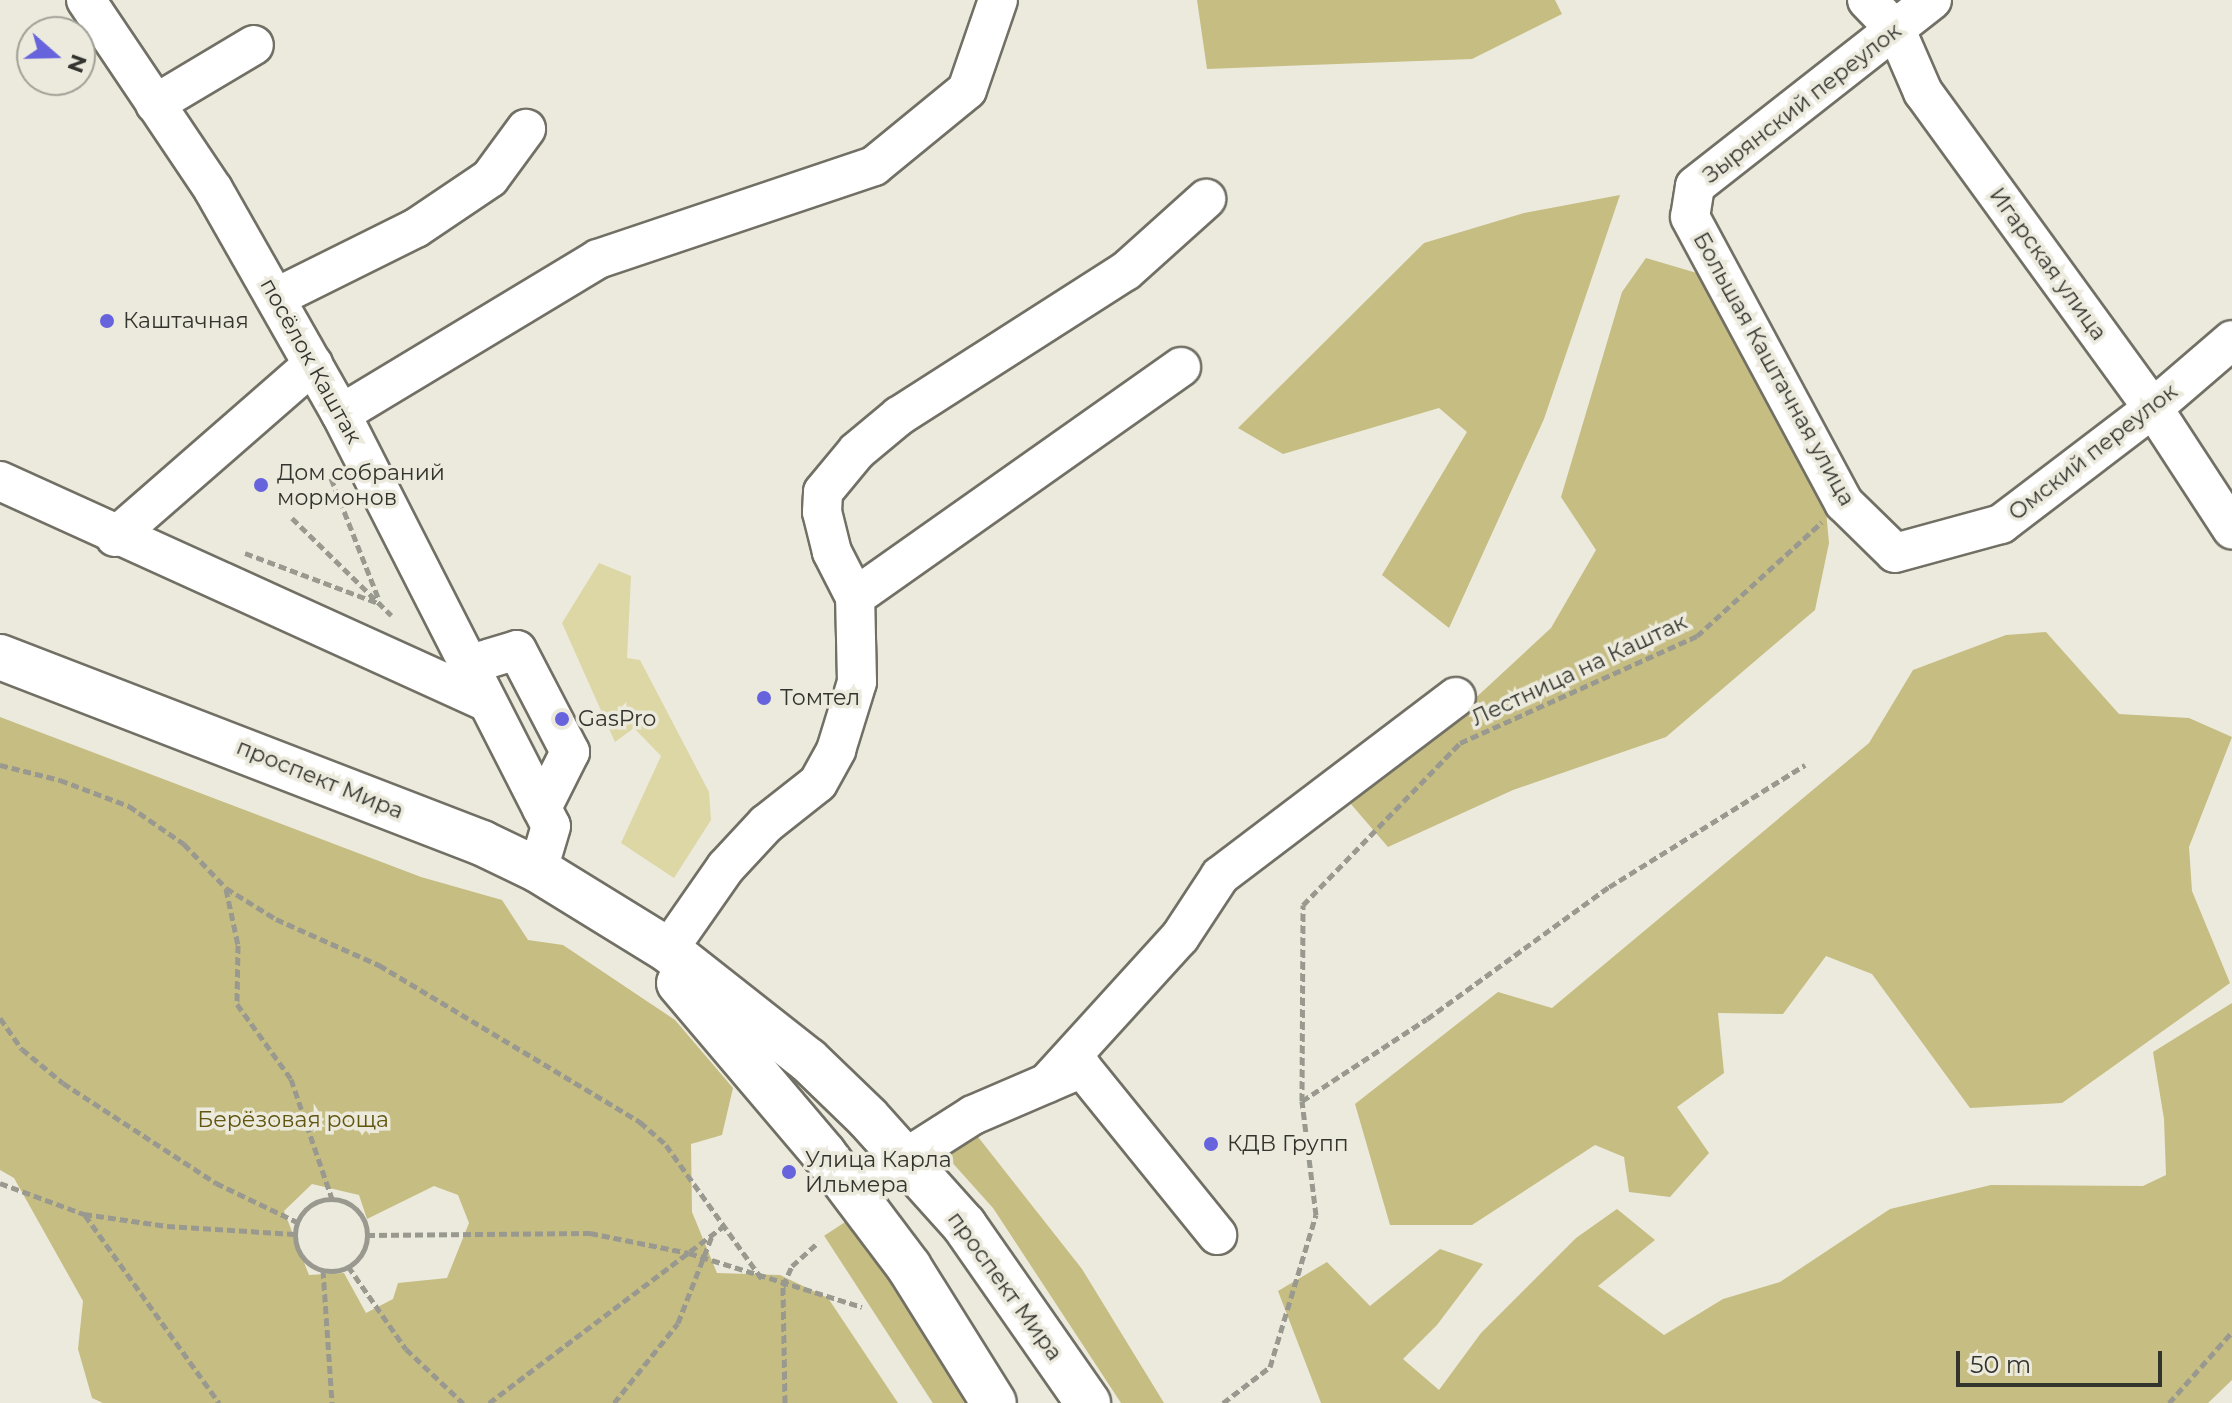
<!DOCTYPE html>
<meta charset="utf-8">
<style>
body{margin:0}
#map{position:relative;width:2232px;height:1403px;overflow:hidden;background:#eceadd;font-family:Montserrat,sans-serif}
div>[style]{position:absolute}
.green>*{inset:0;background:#ddd6a5}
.forest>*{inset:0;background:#c6bd82;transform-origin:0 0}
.path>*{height:5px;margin-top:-2.5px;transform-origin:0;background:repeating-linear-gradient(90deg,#9a998f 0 8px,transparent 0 12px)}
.path>.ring{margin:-2.5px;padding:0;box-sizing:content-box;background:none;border:5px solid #9a998f;border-radius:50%}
.roads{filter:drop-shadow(2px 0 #727065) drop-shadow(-2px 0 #727065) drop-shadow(0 2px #727065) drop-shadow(0 -2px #727065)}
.minor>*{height:38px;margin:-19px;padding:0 19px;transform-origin:19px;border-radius:19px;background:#fff}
.major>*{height:44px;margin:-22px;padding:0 22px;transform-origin:22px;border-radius:22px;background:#fff}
.dots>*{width:22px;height:22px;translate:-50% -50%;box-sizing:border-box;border:4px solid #eceadd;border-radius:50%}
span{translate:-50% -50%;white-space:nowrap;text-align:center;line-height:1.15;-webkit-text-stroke:7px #eceadd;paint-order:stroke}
.street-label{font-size:22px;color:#34342f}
.poi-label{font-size:22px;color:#34342f}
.left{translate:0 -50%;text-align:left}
.park-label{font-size:22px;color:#615610}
.north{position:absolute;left:16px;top:16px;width:80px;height:80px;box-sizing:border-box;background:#eceadd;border:2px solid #a2a197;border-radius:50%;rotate:110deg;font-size:22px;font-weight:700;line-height:32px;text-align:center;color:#34342f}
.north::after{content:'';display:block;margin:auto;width:28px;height:36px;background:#6663dc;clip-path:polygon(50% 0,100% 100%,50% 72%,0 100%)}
.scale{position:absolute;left:1956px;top:1351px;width:206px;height:36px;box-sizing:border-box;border:4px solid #34342f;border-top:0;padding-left:10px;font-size:24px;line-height:28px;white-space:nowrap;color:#34342f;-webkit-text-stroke:6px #eceadd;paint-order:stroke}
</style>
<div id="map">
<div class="green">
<i style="clip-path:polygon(599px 563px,631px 576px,627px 658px,640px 660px,709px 792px,711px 820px,674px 878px,621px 843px,661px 756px,634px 728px,615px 742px,562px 623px)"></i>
</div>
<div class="forest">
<i style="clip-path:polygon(1197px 0,1555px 0,1562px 14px,1472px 59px,1207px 69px)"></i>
<i style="clip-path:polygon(1620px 195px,1544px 419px,1449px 628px,1382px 575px,1467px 432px,1439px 408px,1283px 454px,1238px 428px,1424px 243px,1524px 213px)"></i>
<i style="clip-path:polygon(1646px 258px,1707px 276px,1824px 489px,1829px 543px,1815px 610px,1666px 737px,1513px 790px,1388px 847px,1350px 803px,1456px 716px,1551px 628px,1596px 550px,1561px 497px,1622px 292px)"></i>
<i style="clip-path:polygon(2046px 632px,2119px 714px,2189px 718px,2232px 737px,2189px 847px,2192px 891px,2230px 983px,2062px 1103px,1970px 1108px,1872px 974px,1826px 956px,1783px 1014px,1718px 1013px,1724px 1073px,1677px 1107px,1709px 1153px,1670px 1197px,1629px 1192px,1624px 1157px,1595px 1145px,1472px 1225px,1390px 1225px,1355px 1104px,1498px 992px,1552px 1008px,1869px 743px,1913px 670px,2006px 635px)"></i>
<i style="clip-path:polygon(evenodd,0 717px,421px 877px,502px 900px,528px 940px,563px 945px,675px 1020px,733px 1088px,722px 1135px,691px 1144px,692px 1212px,717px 1273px,780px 1275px,828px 1298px,898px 1403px,103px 1403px,92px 1398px,78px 1349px,83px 1301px,14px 1178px,0 1170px,0 717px,312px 1184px,359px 1195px,367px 1219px,434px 1186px,458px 1195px,469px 1223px,447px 1278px,398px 1283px,393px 1299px,366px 1313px,344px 1273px,309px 1275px,284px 1211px,312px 1184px)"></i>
<i style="clip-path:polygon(2232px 1003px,2232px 1380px,2208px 1403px,1321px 1403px,1278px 1291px,1327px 1262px,1370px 1306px,1440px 1249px,1483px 1264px,1437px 1325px,1403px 1359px,1439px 1390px,1481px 1333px,1576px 1238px,1617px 1209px,1655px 1240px,1598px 1286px,1664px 1335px,1723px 1299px,1780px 1282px,1890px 1209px,1991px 1185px,2143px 1186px,2166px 1175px,2164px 1119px,2153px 1052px)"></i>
<i style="clip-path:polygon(971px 1128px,1082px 1269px,1164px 1403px,1121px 1403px,993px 1208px,940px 1149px)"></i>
<i style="left:856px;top:1215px;width:223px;height:38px;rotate:57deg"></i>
</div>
<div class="path">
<i style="left:331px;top:478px;width:131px;rotate:68.5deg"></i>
<i style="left:292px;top:518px;width:139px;rotate:44.4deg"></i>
<i style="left:245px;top:553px;width:145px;rotate:20.6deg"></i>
<i style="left:0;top:765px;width:62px;rotate:14deg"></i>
<i style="left:60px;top:780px;width:74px;rotate:20.6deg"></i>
<i style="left:129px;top:806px;width:67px;rotate:34.6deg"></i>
<i style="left:184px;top:844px;width:61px;rotate:46.3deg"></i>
<i style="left:226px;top:888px;width:59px;rotate:31.8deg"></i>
<i style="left:276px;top:919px;width:113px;rotate:24.1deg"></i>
<i style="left:379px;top:965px;width:305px;rotate:31deg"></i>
<i style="left:640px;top:1122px;width:35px;rotate:41deg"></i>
<i style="left:666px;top:1145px;width:165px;rotate:54.4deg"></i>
<i style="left:226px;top:889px;width:57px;rotate:77.9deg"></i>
<i style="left:238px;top:945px;width:59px;rotate:91deg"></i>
<i style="left:237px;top:1004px;width:92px;rotate:54.2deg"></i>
<i style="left:291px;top:1079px;width:127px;rotate:71.1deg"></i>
<i style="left:0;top:1018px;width:38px;rotate:55deg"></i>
<i style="left:22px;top:1049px;width:53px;rotate:39.7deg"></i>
<i style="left:63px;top:1083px;width:183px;rotate:33.2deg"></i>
<i style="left:216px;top:1183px;width:90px;rotate:25.7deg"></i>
<i style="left:1302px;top:1101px;width:196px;rotate:-89.7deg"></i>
<i style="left:1303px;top:905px;width:226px;rotate:-45.9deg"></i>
<i style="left:1460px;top:743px;width:260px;rotate:-24.3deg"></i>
<i style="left:1697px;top:636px;width:169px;rotate:-42.4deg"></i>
<i style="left:0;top:1183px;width:90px;rotate:20.3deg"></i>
<i style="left:84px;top:1214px;width:84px;rotate:8.2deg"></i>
<i style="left:167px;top:1226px;width:128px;rotate:3.6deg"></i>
<i class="ring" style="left:295px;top:1199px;width:67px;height:67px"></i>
<i style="left:85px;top:1215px;width:231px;rotate:54.5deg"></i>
<i style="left:367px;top:1235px;width:223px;rotate:-0.5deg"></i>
<i style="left:590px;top:1233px;width:101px;rotate:11.4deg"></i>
<i style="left:689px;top:1253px;width:181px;rotate:17.3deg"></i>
<i style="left:348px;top:1266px;width:101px;rotate:55.1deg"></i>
<i style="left:406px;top:1349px;width:79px;rotate:43.5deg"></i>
<i style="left:323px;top:1270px;width:133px;rotate:86.1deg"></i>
<i style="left:489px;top:1403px;width:296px;rotate:-37deg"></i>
<i style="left:614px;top:1403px;width:102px;rotate:-51.3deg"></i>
<i style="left:678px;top:1323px;width:93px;rotate:-68.7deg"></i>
<i style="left:785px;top:1403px;width:117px;rotate:-91deg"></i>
<i style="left:783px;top:1286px;width:22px;rotate:-66deg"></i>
<i style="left:792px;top:1266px;width:36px;rotate:-42deg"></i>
<i style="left:1223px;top:1403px;width:59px;rotate:-37.5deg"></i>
<i style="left:1270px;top:1367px;width:159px;rotate:-73.2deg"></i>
<i style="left:1316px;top:1215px;width:115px;rotate:-97deg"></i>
<i style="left:1302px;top:1101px;width:149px;rotate:-33.3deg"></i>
<i style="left:1427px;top:1019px;width:225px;rotate:-36deg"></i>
<i style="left:1609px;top:887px;width:231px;rotate:-31.9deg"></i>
<i style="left:2169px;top:1403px;width:95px;rotate:-48.4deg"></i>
</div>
<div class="roads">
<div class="minor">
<i style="left:86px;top:0;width:228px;rotate:56.1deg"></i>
<i style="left:213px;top:189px;width:259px;rotate:60.4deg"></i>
<i style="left:341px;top:414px;width:462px;rotate:63deg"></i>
<i style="left:551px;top:826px;width:46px;rotate:106.5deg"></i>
<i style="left:1867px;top:0;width:42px;rotate:46deg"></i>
<i style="left:1896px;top:30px;width:68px;rotate:66.5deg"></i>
<i style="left:1923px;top:92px;width:391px;rotate:54deg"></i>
<i style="left:2153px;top:408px;width:145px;rotate:56.9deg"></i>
<i style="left:1932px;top:0;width:301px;rotate:141.9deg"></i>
<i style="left:1695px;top:186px;width:31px;rotate:99deg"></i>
<i style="left:1690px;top:217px;width:325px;rotate:61.7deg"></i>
<i style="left:1844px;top:503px;width:71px;rotate:44.4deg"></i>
<i style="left:1895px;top:553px;width:110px;rotate:-15.3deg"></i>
<i style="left:2001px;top:524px;width:191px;rotate:-37.3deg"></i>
<i style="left:2153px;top:408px;width:104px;rotate:-40.7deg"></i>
<i style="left:155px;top:104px;width:115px;rotate:-30.8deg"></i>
<i style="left:277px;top:297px;width:155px;rotate:-26.4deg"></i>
<i style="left:416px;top:228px;width:89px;rotate:-34deg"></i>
<i style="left:490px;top:178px;width:61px;rotate:-53.7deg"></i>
<i style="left:341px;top:414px;width:300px;rotate:-31.1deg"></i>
<i style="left:598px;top:259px;width:291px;rotate:-18.6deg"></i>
<i style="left:874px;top:166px;width:120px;rotate:-39.3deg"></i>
<i style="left:967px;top:90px;width:95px;rotate:-71deg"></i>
<i style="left:0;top:481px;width:535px;rotate:24.41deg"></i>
<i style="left:115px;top:537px;width:263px;rotate:-41.1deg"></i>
<i style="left:855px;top:597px;width:399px;rotate:-35.2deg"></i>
<i style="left:468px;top:665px;width:51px;rotate:-17deg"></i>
<i style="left:517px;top:650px;width:115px;rotate:62.5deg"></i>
<i style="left:570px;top:752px;width:63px;rotate:116.6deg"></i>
<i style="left:668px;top:950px;width:101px;rotate:-55.1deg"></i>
<i style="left:726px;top:867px;width:59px;rotate:-47.1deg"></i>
<i style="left:766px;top:824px;width:66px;rotate:-38.3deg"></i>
<i style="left:818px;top:783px;width:38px;rotate:-61deg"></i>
<i style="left:836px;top:750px;width:71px;rotate:-72.8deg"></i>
<i style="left:857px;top:682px;width:85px;rotate:-91.3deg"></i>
<i style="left:855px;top:597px;width:51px;rotate:-117.1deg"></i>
<i style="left:832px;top:552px;width:41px;rotate:-104deg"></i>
<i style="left:822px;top:512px;width:20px;rotate:-87deg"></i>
<i style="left:823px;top:492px;width:53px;rotate:-50.3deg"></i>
<i style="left:857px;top:451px;width:55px;rotate:-39.8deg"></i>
<i style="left:899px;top:416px;width:269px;rotate:-32.6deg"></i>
<i style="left:1126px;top:271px;width:108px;rotate:-42deg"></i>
<i style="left:1047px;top:1083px;width:197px;rotate:-47.7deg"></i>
<i style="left:1180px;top:937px;width:73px;rotate:-56.7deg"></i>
<i style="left:1220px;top:876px;width:296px;rotate:-37.2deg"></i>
<i style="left:852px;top:1192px;width:143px;rotate:-32.5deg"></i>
<i style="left:973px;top:1115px;width:119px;rotate:-23.3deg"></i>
<i style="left:1082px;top:1068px;width:215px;rotate:51deg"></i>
</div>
<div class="major">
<i style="left:0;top:657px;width:517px;rotate:21.1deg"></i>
<i style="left:482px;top:843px;width:62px;rotate:25.7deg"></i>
<i style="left:538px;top:870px;width:153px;rotate:31.6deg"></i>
<i style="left:668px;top:950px;width:178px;rotate:38.2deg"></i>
<i style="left:808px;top:1060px;width:83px;rotate:44deg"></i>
<i style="left:868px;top:1118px;width:144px;rotate:48.1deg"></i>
<i style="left:964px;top:1225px;width:217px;rotate:55.1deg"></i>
<i style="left:679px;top:983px;width:224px;rotate:49.7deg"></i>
<i style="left:824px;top:1154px;width:141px;rotate:53deg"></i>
<i style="left:909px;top:1267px;width:160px;rotate:58deg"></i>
</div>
</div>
<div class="dots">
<i style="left:107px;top:321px;background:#6663dc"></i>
<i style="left:261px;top:485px;background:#6663dc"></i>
<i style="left:764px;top:698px;background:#6663dc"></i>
<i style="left:562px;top:719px;background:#6663dc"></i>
<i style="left:1211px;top:1144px;background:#6663dc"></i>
<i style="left:789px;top:1172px;background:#6663dc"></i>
</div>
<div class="street-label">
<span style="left:1802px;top:103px;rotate:-38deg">Зырянский переулок</span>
<span style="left:2048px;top:264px;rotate:54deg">Игарская улица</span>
<span style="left:311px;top:361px;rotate:61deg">посёлок Каштак</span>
<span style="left:1774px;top:369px;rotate:61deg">Большая Каштачная улица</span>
<span style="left:2093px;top:452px;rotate:-38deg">Омский переулок</span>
<span style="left:1579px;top:670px;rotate:-25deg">Лестница на Каштак</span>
<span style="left:320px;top:779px;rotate:22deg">проспект Мира</span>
<span style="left:1005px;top:1286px;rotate:54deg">проспект Мира</span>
</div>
<div class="poi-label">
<span class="left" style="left:123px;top:321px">Каштачная</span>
<span class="left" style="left:277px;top:485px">Дом собраний<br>мормонов</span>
<span class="left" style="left:780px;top:698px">Томтел</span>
<span class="left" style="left:578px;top:719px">GasPro</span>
<span class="left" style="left:1227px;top:1144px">КДВ Групп</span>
<span class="left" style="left:805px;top:1172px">Улица Карла<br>Ильмера</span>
</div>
<div class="park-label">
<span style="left:293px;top:1120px">Берёзовая роща</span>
</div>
<div class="north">N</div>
<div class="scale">50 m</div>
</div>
